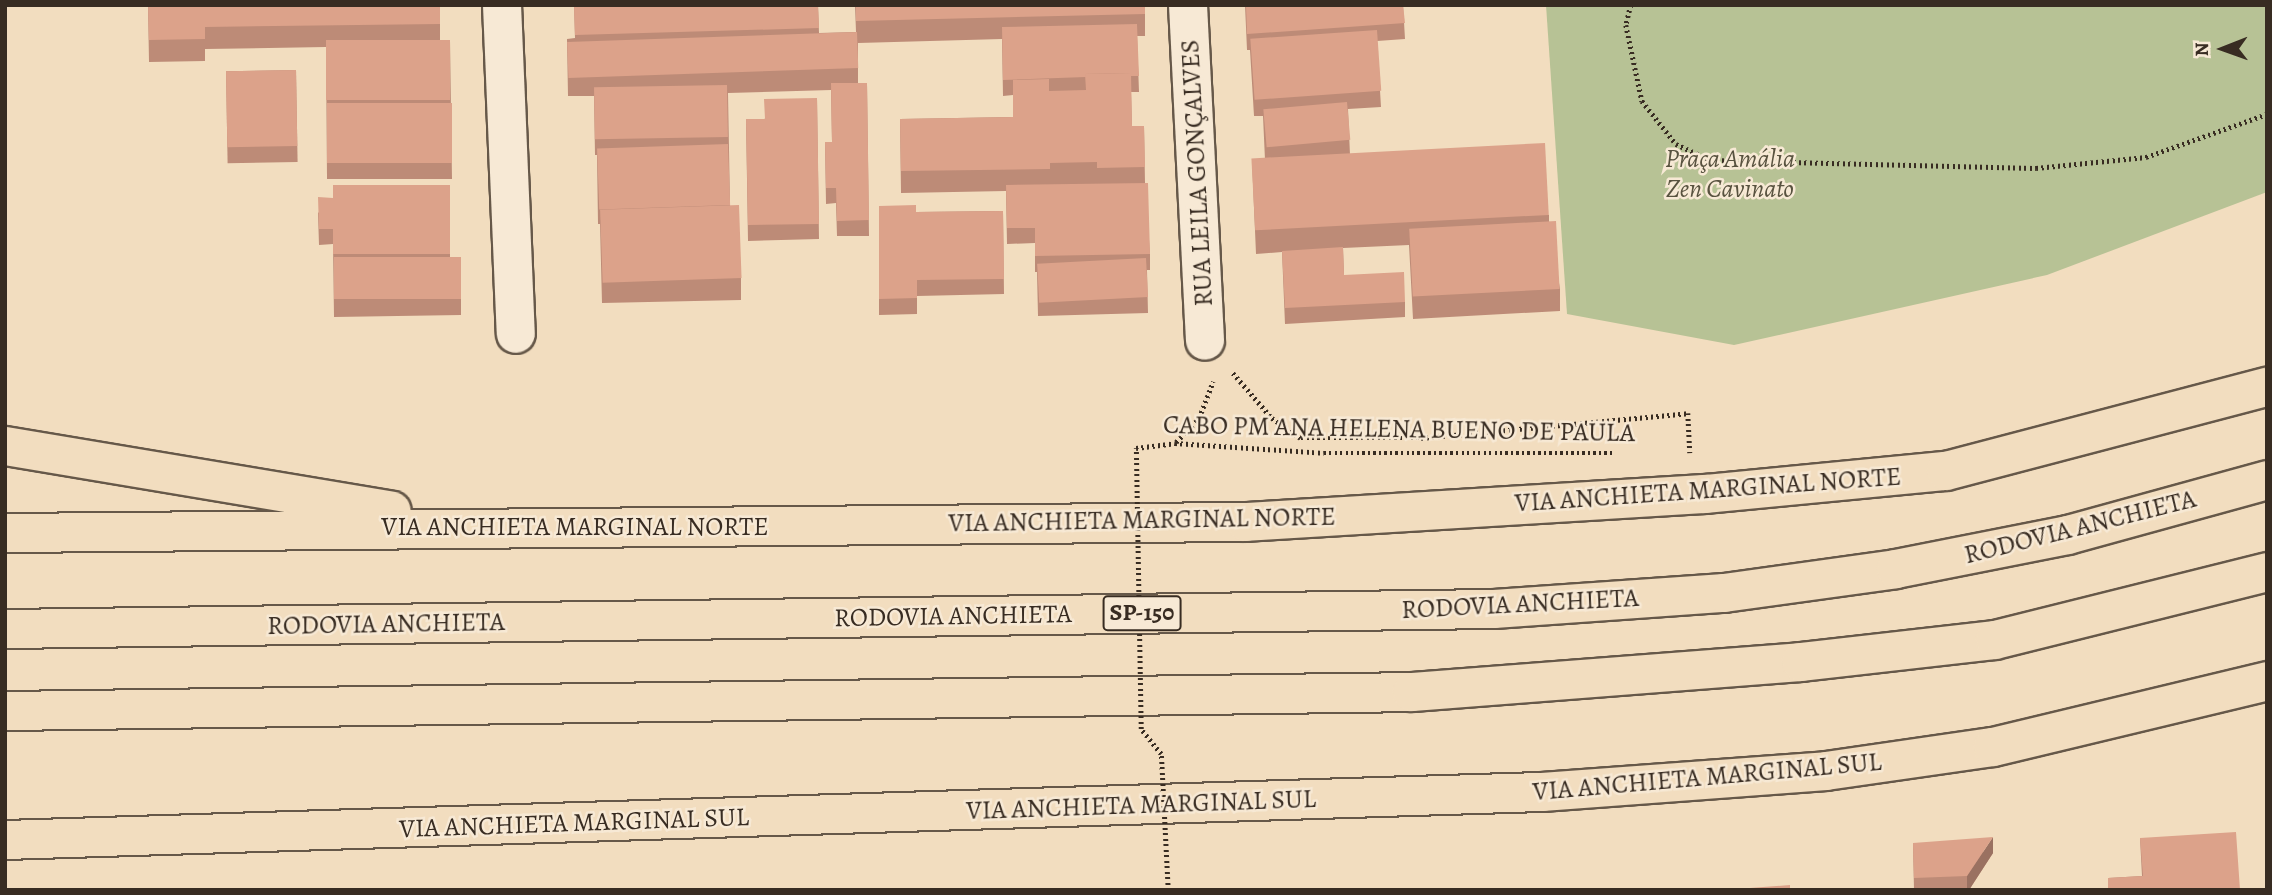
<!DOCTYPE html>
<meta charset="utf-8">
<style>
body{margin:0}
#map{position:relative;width:2272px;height:895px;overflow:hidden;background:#f2ddbf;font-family:Alegreya,serif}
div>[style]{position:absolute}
.green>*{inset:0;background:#b7c295}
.path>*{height:4.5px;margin-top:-2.25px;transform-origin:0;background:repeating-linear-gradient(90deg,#382c22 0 2px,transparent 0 5.5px)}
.roads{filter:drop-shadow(2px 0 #665849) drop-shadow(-2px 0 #665849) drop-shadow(0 2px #665849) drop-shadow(0 -2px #665849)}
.minor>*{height:38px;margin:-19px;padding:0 19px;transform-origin:19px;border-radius:19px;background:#f7e9d5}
.trunk>*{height:38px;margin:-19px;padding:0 19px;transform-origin:19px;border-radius:19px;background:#f2ddbf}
.motorway>*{height:38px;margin:-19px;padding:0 19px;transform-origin:19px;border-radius:19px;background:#f2ddbf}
.path-bridge>*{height:4.5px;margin-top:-2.25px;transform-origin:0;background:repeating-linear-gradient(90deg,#382c22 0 2px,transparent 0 5.5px)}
.wall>*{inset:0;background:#bd8b77;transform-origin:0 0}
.shaded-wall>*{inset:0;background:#9a7161}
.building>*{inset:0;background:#dca28a;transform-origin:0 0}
span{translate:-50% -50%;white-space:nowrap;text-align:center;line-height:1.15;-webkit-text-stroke:5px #f7e9d5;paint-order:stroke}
.shield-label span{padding:2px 5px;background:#f7e9d5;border:2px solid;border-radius:5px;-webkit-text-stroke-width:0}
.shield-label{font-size:24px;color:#382c22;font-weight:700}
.park-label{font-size:26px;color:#58523f;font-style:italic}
.street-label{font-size:26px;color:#382c22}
.frame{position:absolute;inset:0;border:7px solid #382c22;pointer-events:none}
.north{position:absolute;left:2188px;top:14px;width:70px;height:70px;-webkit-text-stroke:5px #f7e9d5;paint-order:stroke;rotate:269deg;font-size:19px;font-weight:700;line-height:28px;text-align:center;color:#382c22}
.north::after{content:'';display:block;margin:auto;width:24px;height:32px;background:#382c22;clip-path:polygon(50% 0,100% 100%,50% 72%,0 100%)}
</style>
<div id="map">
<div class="green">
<i style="clip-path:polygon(1546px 5px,2267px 5px,2267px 192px,2047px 275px,1734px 345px,1567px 314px)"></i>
</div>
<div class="path">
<i style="left:1631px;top:5px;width:21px;rotate:104deg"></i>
<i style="left:1626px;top:25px;width:78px;rotate:78.1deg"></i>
<i style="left:1642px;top:101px;width:55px;rotate:51.7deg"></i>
<i style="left:1676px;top:144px;width:38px;rotate:25deg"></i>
<i style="left:1711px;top:160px;width:325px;rotate:1.4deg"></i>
<i style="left:2036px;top:168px;width:111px;rotate:-5.7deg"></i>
<i style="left:2146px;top:157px;width:128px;rotate:-19.6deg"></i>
<i style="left:1233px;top:373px;width:60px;rotate:49.1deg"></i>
<i style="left:1272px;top:418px;width:35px;rotate:35deg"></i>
<i style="left:1301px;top:438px;width:120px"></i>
<i style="left:1421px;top:438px;width:268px;rotate:-5.3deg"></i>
<i style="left:1688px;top:413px;width:40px;rotate:87.1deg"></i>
<i style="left:1176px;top:442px;width:33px;rotate:-46deg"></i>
<i style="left:1199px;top:418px;width:39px;rotate:-69deg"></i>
<i style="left:1175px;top:443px;width:149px;rotate:3.8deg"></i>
<i style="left:1324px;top:453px;width:290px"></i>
</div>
<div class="roads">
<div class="minor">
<i style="left:502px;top:5px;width:329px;rotate:87.6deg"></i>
<i style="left:1188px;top:5px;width:336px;rotate:87.1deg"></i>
</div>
<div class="trunk">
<i style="left:5px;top:446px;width:392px;rotate:9.5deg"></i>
<i style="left:5px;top:533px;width:1241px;rotate:-0.51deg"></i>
<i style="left:1246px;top:522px;width:460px;rotate:-3.5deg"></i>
<i style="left:1705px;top:494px;width:242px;rotate:-5.5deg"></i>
<i style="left:1946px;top:471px;width:332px;rotate:-14.7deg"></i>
<i style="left:5px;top:840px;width:1538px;rotate:-1.79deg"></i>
<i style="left:1542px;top:792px;width:285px;rotate:-4.2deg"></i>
<i style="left:1826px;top:771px;width:169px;rotate:-8.2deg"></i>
<i style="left:1993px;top:747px;width:282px;rotate:-13.5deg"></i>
</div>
<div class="motorway">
<i style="left:5px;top:629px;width:1489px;rotate:-0.77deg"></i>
<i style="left:1494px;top:609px;width:231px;rotate:-4deg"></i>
<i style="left:1724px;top:593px;width:174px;rotate:-7.9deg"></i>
<i style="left:1896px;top:569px;width:175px;rotate:-11.2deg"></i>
<i style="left:2068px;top:535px;width:206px;rotate:-15.4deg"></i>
<i style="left:5px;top:711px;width:1407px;rotate:-0.77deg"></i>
<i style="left:1412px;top:692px;width:390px;rotate:-4.4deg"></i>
<i style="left:1801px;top:662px;width:195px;rotate:-6.5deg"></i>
<i style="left:1995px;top:640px;width:280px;rotate:-14deg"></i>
</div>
</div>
<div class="path-bridge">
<i style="left:1168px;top:890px;width:136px;rotate:-92.9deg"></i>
<i style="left:1161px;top:754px;width:32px;rotate:-129deg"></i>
<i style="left:1141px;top:729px;width:281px;rotate:-91deg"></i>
<i style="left:1136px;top:448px;width:39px;rotate:-7deg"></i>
</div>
<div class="wall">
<i style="clip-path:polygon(148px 5px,440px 5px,440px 40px,450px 40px,452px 179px,327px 179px,326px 47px,205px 49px,205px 61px,149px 62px)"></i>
<i style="clip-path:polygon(574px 5px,818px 5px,819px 33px,856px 32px,855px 5px,1145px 5px,1145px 36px,1137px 36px,1139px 92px,1131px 92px,1132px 126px,1144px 126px,1145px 183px,1150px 254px,1150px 270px,1147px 270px,1148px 313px,1038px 316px,1037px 272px,1035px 272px,1035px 243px,1007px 244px,1006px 191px,901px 193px,900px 119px,1013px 117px,1013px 95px,1003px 96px,1002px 39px,858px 43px,858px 83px,867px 83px,869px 236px,837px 236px,836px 203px,826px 204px,825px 142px,832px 142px,831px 90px,728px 93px,730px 205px,741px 278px,741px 300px,602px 303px,600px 224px,598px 224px,597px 155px,595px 155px,594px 96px,568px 96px,567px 39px,575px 38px)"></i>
<i style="clip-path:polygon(1245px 5px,1403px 5px,1405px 39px,1377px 41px,1381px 107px,1348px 109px,1350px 155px,1549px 215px,1549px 221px,1560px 289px,1560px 311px,1413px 319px,1409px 245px,1343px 248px,1344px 275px,1405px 302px,1405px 317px,1285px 324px,1282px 252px,1256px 254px,1252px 161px,1265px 160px,1263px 116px,1254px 116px,1250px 50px,1247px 50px)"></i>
<i style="left:296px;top:70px;width:92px;height:70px;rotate:89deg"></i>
<i style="clip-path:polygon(817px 98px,819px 239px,748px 241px,746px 119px,764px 119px)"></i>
<i style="clip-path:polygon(450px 185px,450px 257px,461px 257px,461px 315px,334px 317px,333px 244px,319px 245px,318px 213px,333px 198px)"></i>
<i style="clip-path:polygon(879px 206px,916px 212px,1003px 211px,1004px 294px,917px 296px,917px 314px,879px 315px)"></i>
<i style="clip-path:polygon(2140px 838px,2240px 890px,2108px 890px,2108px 878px,2142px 876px)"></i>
<i style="clip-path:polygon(1913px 843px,1993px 853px,1969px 890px,1914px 890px)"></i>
</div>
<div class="shaded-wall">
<i style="clip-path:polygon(1993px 837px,1993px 853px,1969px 890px,1967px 890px,1967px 876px)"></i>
</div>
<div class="building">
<i style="clip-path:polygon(148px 5px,440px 5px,440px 24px,205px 27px,205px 39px,149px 40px)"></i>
<i style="clip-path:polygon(574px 5px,818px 5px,819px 28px,575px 35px)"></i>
<i style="clip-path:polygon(856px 5px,1145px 5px,1145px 14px,856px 21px)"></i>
<i style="clip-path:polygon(1246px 5px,1403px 5px,1405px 23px,1247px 34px)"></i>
<i style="clip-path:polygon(1137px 24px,1139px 76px,1131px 76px,1131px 73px,1085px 74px,1086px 77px,1003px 80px,1002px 27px)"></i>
<i style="left:1377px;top:30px;width:61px;height:127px;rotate:86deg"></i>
<i style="left:857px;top:32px;width:36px;height:290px;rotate:88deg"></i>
<i style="left:326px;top:40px;width:124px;height:60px"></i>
<i style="left:296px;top:70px;width:76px;height:70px;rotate:89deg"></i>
<i style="clip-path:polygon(1131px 73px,1132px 126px,1144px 126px,1145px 167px,1097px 168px,1097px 162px,1050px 163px,1050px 169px,901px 171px,900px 119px,1013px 117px,1013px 80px,1049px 79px,1049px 91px,1086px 90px,1085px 74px)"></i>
<i style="clip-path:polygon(831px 83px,867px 83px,869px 220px,837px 221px,836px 188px,826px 188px,825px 142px,832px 142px)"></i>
<i style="left:727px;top:85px;width:52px;height:133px;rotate:89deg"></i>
<i style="clip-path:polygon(817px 98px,819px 224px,748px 225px,746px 119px,765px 119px,764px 99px)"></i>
<i style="left:1347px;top:102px;width:38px;height:84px;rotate:85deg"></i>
<i style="left:452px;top:103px;width:60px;height:125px;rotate:90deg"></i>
<i style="left:1545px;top:143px;width:72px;height:294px;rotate:87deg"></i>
<i style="left:728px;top:144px;width:61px;height:131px;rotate:88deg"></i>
<i style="clip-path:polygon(1148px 183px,1150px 254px,1035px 256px,1035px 228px,1007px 228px,1006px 185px)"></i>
<i style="clip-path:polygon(333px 185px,450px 185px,450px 254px,333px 254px,333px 229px,319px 229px,318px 197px,333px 198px)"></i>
<i style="left:739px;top:205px;width:73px;height:139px;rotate:88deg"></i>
<i style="clip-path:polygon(916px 205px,916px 212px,1003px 211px,1004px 279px,917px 280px,917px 298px,879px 299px,879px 206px)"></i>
<i style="left:1556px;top:221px;width:68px;height:147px;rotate:87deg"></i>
<i style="clip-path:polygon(1343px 247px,1344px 275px,1404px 272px,1405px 302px,1285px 308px,1282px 251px)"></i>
<i style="left:461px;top:257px;width:42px;height:127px;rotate:90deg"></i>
<i style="left:1146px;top:258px;width:39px;height:109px;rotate:87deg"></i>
<i style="clip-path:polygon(2236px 832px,2240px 890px,2108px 890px,2108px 878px,2143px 876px,2140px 838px)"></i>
<i style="clip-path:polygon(1993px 837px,1967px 876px,1914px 878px,1913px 843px)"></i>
<i style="clip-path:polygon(1790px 885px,1790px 890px,1723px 890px)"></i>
<i style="clip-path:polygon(2090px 888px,2090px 890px,2066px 890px)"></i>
</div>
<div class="shield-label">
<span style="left:1142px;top:613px">SP-150</span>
</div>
<div class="park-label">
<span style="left:1730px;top:174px">Praça Amália<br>Zen Cavinato</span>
</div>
<div class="street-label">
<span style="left:1197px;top:173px;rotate:-93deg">RUA LEILA GONÇALVES</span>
<span style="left:1399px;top:429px;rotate:1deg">CABO PM ANA HELENA BUENO DE PAULA</span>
<span style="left:1708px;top:490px;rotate:-4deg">VIA ANCHIETA MARGINAL NORTE</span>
<span style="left:1142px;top:520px;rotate:-1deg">VIA ANCHIETA MARGINAL NORTE</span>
<span style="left:575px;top:527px">VIA ANCHIETA MARGINAL NORTE</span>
<span style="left:2080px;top:527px;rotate:-14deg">RODOVIA ANCHIETA</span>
<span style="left:1520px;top:604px;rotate:-3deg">RODOVIA ANCHIETA</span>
<span style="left:953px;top:616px;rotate:-1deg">RODOVIA ANCHIETA</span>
<span style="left:386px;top:624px;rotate:-1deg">RODOVIA ANCHIETA</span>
<span style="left:1707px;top:777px;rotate:-5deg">VIA ANCHIETA MARGINAL SUL</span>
<span style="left:1141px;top:805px;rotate:-2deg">VIA ANCHIETA MARGINAL SUL</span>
<span style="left:574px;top:823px;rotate:-2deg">VIA ANCHIETA MARGINAL SUL</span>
</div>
<div class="frame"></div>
<div class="north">N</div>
</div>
